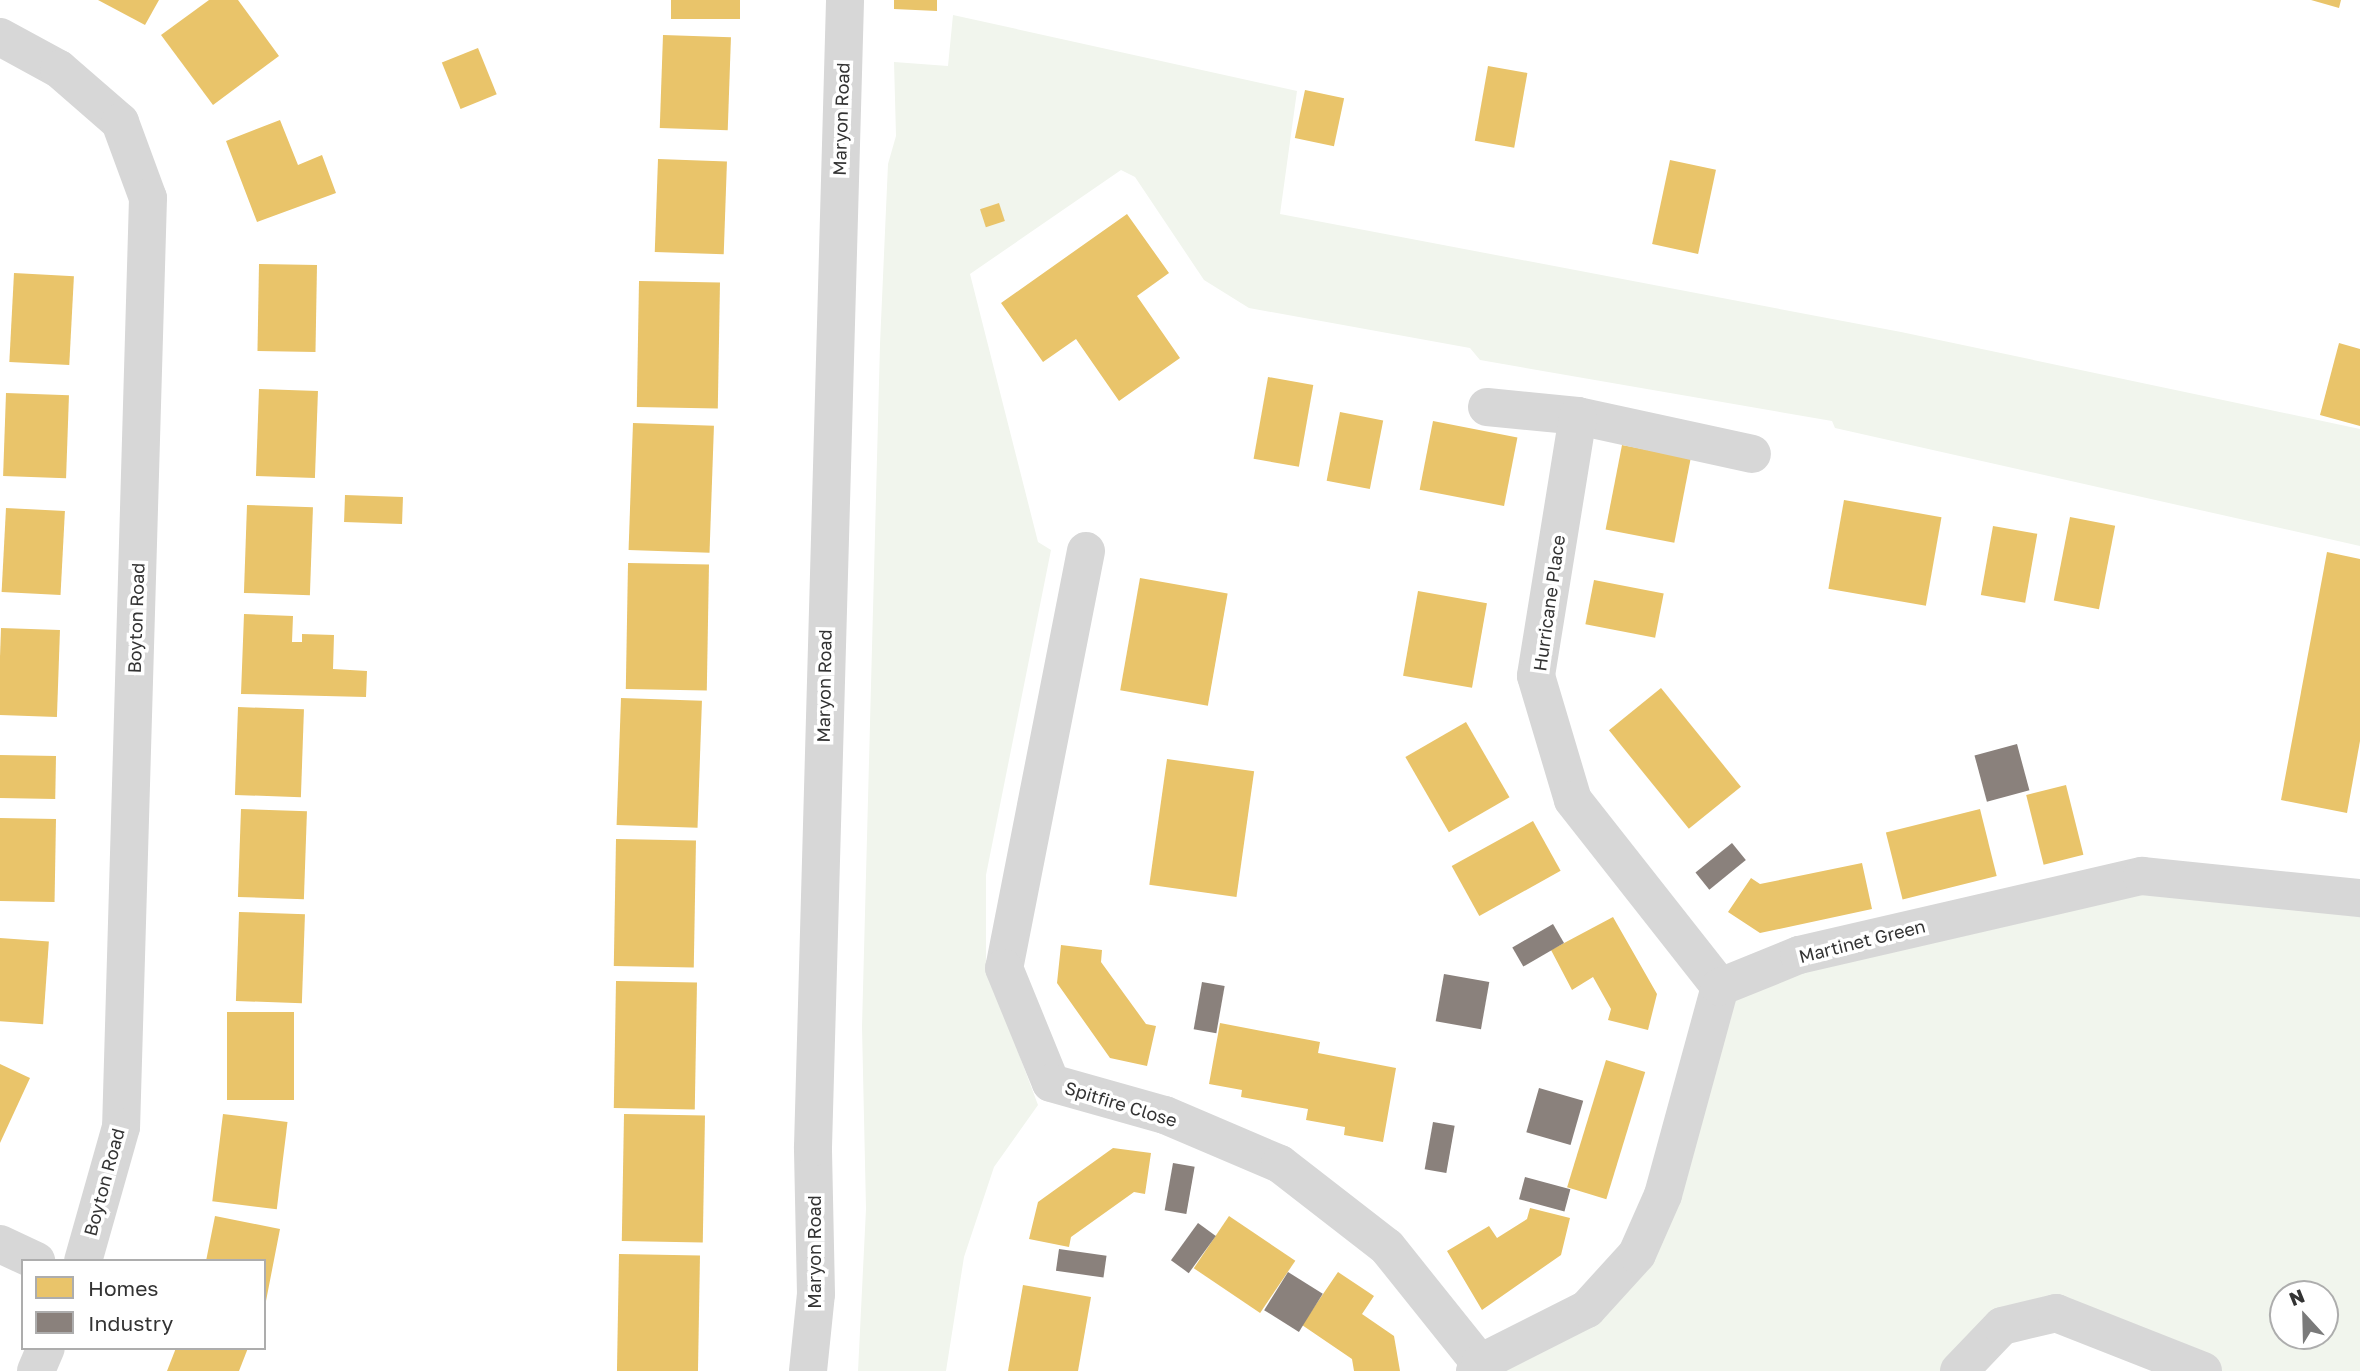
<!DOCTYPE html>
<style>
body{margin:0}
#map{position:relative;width:2360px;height:1371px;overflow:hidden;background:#fff;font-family:"Golos Text",sans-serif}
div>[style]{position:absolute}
.green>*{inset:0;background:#f1f5ed}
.homes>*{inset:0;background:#e9c46a;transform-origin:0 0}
.industry>*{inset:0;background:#8a817c;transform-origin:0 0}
.minor>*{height:38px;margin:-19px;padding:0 19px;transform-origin:19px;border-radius:19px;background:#d7d7d7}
.tertiary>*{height:38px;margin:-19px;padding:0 19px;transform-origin:19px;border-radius:19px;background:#d7d7d7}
span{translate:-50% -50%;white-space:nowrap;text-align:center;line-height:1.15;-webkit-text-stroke:7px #fff;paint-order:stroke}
.street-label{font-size:18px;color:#333}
.legend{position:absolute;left:21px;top:1259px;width:245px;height:91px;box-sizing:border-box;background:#fff;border:2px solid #adadad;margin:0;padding:9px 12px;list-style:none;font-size:21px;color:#333}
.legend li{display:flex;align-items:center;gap:14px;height:35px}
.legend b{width:35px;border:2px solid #adadad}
.north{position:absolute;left:2269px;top:1280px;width:70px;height:70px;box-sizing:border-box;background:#fff;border:2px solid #adadad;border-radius:50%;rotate:338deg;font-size:19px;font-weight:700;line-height:28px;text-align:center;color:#333}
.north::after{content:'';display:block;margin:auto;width:24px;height:32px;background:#7a7a7a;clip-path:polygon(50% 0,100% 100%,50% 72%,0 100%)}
</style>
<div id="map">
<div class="green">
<i style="clip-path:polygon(953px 15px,1297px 91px,1280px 214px,1901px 332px,2360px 429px,2360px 546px,1835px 428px,1832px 421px,1480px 360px,1470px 348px,1249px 308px,1204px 280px,1135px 177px,1121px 170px,970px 274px,1038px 542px,1051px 550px,986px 875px,986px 966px,1038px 1105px,994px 1167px,964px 1257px,946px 1371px,858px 1371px,866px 1209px,862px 1027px,880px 344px,888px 164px,896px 136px,894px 62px,948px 66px)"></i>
<i style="clip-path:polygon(evenodd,2142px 876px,2360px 896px,2360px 1371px,2203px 1371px,2056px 1313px,1959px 1371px,1475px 1371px,1637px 1254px,1720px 987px,2142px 876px,2283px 1294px,2325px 1294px,2325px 1336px,2283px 1336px,2283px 1294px)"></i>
</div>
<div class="homes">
<i style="clip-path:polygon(98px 0,159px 0,145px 25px)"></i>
<i style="clip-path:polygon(209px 0,238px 0,279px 56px,213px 105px,161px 35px)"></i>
<i style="left:671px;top:0;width:69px;height:19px"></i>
<i style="clip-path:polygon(894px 0,937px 0,937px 11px,894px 9px)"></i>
<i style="clip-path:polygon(2311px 0,2341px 0,2339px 8px)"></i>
<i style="left:663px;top:35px;width:68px;height:93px;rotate:2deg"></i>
<i style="left:478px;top:48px;width:50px;height:39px;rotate:68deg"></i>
<i style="left:1488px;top:66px;width:40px;height:76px;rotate:10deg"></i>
<i style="left:1305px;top:90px;width:40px;height:49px;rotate:12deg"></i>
<i style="clip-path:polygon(280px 120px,298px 165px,322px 155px,336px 193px,257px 222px,226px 141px)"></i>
<i style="left:658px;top:159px;width:69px;height:93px;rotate:2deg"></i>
<i style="left:1670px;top:160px;width:47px;height:86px;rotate:12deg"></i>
<i style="left:999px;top:203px;width:19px;height:20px;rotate:72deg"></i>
<i style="clip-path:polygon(1127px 214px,1169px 273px,1137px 296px,1180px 358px,1119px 401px,1076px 339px,1043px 362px,1001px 303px)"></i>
<i style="left:259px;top:264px;width:58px;height:87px;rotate:1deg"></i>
<i style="left:14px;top:273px;width:60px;height:89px;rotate:3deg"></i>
<i style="left:639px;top:281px;width:81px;height:126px;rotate:1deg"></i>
<i style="clip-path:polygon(2339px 343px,2360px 349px,2360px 426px,2320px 415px)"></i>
<i style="left:1268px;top:377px;width:46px;height:83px;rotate:10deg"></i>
<i style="left:259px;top:389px;width:59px;height:87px;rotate:2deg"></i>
<i style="left:6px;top:393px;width:63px;height:83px;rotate:2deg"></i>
<i style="left:1340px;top:412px;width:44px;height:70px;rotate:11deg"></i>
<i style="left:1433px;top:421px;width:86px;height:70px;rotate:11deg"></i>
<i style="left:633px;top:423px;width:81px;height:127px;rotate:2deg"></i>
<i style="left:1622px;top:445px;width:70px;height:86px;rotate:11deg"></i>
<i style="left:345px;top:495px;width:58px;height:27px;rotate:2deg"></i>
<i style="left:1844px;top:500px;width:99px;height:90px;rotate:10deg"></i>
<i style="left:247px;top:505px;width:66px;height:88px;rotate:2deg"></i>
<i style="left:6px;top:508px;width:59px;height:84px;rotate:3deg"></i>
<i style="left:2070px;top:517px;width:46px;height:85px;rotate:11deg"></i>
<i style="left:1993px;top:526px;width:45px;height:70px;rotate:10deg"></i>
<i style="clip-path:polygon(2327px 552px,2360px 559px,2360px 741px,2347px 813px,2281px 800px)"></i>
<i style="left:628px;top:563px;width:81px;height:126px;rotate:1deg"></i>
<i style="left:1140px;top:578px;width:89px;height:114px;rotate:10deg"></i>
<i style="left:1594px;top:580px;width:71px;height:45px;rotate:11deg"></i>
<i style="left:1418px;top:591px;width:70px;height:86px;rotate:10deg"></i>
<i style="clip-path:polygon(244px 614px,293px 616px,292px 642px,302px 642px,302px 634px,334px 635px,333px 669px,367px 671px,366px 697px,241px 694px)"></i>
<i style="left:1px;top:628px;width:59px;height:87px;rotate:2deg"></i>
<i style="left:1661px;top:688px;width:127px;height:67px;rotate:51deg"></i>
<i style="left:621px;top:698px;width:81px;height:127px;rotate:2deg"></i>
<i style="left:238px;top:707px;width:66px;height:88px;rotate:2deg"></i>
<i style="left:1466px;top:722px;width:87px;height:70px;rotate:60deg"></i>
<i style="left:0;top:755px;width:56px;height:43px;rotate:1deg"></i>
<i style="left:1167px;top:759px;width:88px;height:127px;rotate:8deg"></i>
<i style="left:2066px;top:785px;width:72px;height:41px;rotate:76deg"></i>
<i style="left:241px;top:809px;width:66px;height:88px;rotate:2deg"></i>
<i style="left:1980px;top:809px;width:69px;height:97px;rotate:76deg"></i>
<i style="left:0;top:818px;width:56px;height:83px;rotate:1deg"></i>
<i style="left:1533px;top:821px;width:57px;height:93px;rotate:61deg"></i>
<i style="left:616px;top:839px;width:80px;height:127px;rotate:1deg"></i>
<i style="clip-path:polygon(1862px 863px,1872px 909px,1760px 933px,1728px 912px,1751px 878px,1760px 884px)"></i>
<i style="left:239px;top:912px;width:66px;height:89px;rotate:2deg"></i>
<i style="clip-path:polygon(1613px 917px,1657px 994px,1648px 1030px,1608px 1020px,1611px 1009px,1593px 977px,1572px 990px,1551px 950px)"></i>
<i style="left:0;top:938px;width:49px;height:83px;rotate:4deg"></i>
<i style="clip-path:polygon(1061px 945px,1102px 950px,1101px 962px,1146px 1024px,1156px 1026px,1147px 1066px,1110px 1058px,1057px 983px)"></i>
<i style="left:616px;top:981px;width:81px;height:127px;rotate:1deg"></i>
<i style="left:227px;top:1012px;width:67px;height:88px"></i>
<i style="clip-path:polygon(1220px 1023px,1320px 1042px,1318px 1053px,1396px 1068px,1383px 1142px,1344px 1135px,1345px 1127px,1306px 1120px,1308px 1109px,1241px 1097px,1242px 1090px,1209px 1084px)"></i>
<i style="left:1606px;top:1060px;width:41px;height:133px;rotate:17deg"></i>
<i style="clip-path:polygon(0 1064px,30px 1078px,0 1143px)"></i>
<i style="left:223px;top:1114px;width:65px;height:88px;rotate:7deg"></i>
<i style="left:624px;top:1114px;width:81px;height:127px;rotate:1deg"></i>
<i style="clip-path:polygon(1113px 1148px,1151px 1153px,1145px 1194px,1134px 1192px,1071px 1237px,1069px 1247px,1029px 1239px,1038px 1202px)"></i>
<i style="clip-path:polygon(1530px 1208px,1570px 1218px,1561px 1255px,1482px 1310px,1447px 1251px,1489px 1226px,1497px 1238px,1527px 1219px)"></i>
<i style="clip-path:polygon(215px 1216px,280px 1229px,266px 1301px,264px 1261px,206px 1261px)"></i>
<i style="left:1229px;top:1216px;width:80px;height:63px;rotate:34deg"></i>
<i style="left:619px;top:1254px;width:81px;height:117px;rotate:1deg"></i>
<i style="clip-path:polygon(1338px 1272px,1374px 1296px,1362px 1314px,1394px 1336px,1400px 1371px,1354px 1371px,1352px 1359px,1302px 1325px)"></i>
<i style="clip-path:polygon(1023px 1285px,1091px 1297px,1078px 1371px,1008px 1371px)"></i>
<i style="clip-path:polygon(176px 1348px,248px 1348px,239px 1371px,167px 1371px)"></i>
</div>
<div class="industry">
<i style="left:2017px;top:744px;width:48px;height:44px;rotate:75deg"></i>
<i style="left:1732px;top:843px;width:22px;height:47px;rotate:51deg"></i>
<i style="left:1553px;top:924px;width:22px;height:47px;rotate:60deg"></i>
<i style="left:1444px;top:974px;width:46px;height:48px;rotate:10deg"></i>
<i style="left:1202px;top:982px;width:23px;height:48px;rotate:10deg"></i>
<i style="left:1539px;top:1088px;width:46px;height:46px;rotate:16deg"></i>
<i style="left:1433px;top:1122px;width:22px;height:48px;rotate:10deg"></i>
<i style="left:1173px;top:1163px;width:22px;height:48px;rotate:10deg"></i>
<i style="left:1525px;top:1177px;width:47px;height:23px;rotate:15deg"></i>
<i style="left:1198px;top:1223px;width:22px;height:46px;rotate:36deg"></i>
<i style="left:1059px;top:1249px;width:48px;height:22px;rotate:8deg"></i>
<i style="left:1288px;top:1272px;width:41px;height:45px;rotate:32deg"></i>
</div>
<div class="minor">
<i style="left:0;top:37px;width:67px;rotate:28.5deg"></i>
<i style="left:59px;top:69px;width:81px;rotate:41deg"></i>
<i style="left:120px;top:122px;width:81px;rotate:69.8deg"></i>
<i style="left:148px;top:198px;width:929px;rotate:91.66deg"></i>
<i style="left:121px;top:1127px;width:139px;rotate:105.8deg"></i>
<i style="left:1487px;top:407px;width:91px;rotate:5.6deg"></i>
<i style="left:1578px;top:416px;width:178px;rotate:12.3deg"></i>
<i style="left:1578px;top:416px;width:263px;rotate:99.2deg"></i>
<i style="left:1536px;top:676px;width:129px;rotate:73.4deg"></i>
<i style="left:1573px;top:800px;width:238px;rotate:51.8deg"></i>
<i style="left:1086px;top:551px;width:425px;rotate:101.1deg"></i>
<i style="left:1004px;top:968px;width:124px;rotate:67.8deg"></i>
<i style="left:1051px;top:1083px;width:118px;rotate:15.7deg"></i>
<i style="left:1165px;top:1115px;width:125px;rotate:23.1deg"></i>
<i style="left:1280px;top:1164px;width:135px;rotate:37.8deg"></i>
<i style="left:1387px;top:1247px;width:149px;rotate:51.3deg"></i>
<i style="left:0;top:1244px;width:40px;rotate:25deg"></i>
<i style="left:36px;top:1371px;width:25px;rotate:-67deg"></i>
<i style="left:1475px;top:1371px;width:9px;rotate:-58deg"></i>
<i style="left:1480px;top:1363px;width:120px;rotate:-26.8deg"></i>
<i style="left:1587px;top:1309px;width:74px;rotate:-47.7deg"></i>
<i style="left:1637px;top:1254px;width:64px;rotate:-66.2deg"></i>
<i style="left:1663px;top:1195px;width:216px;rotate:-74.7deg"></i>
<i style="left:1720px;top:987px;width:85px;rotate:-22.1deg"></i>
<i style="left:1799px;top:955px;width:352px;rotate:-13deg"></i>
<i style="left:2142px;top:876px;width:219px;rotate:5.8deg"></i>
<i style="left:1959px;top:1371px;width:62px;rotate:-46.3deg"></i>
<i style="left:2002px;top:1326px;width:56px;rotate:-13.5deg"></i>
<i style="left:2056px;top:1313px;width:158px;rotate:21.5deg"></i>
</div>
<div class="tertiary">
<i style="left:808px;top:1371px;width:77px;rotate:-84.1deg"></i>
<i style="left:816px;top:1294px;width:147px;rotate:-91.2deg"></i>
<i style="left:813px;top:1147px;width:1147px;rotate:-88.4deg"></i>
</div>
<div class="street-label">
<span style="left:841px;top:119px;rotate:-88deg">Maryon Road</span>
<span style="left:1549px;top:603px;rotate:-82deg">Hurricane Place</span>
<span style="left:136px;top:618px;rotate:-88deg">Boyton Road</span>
<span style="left:824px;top:686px;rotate:-89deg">Maryon Road</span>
<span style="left:1862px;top:941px;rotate:-14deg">Martinet Green</span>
<span style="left:1121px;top:1104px;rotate:17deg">Spitfire Close</span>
<span style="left:104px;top:1182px;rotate:-75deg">Boyton Road</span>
<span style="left:814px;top:1252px;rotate:-90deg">Maryon Road</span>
</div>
<ul class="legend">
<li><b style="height:19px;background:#e9c46a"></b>Homes</li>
<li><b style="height:19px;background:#8a817c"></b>Industry</li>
</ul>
<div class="north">N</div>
</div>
